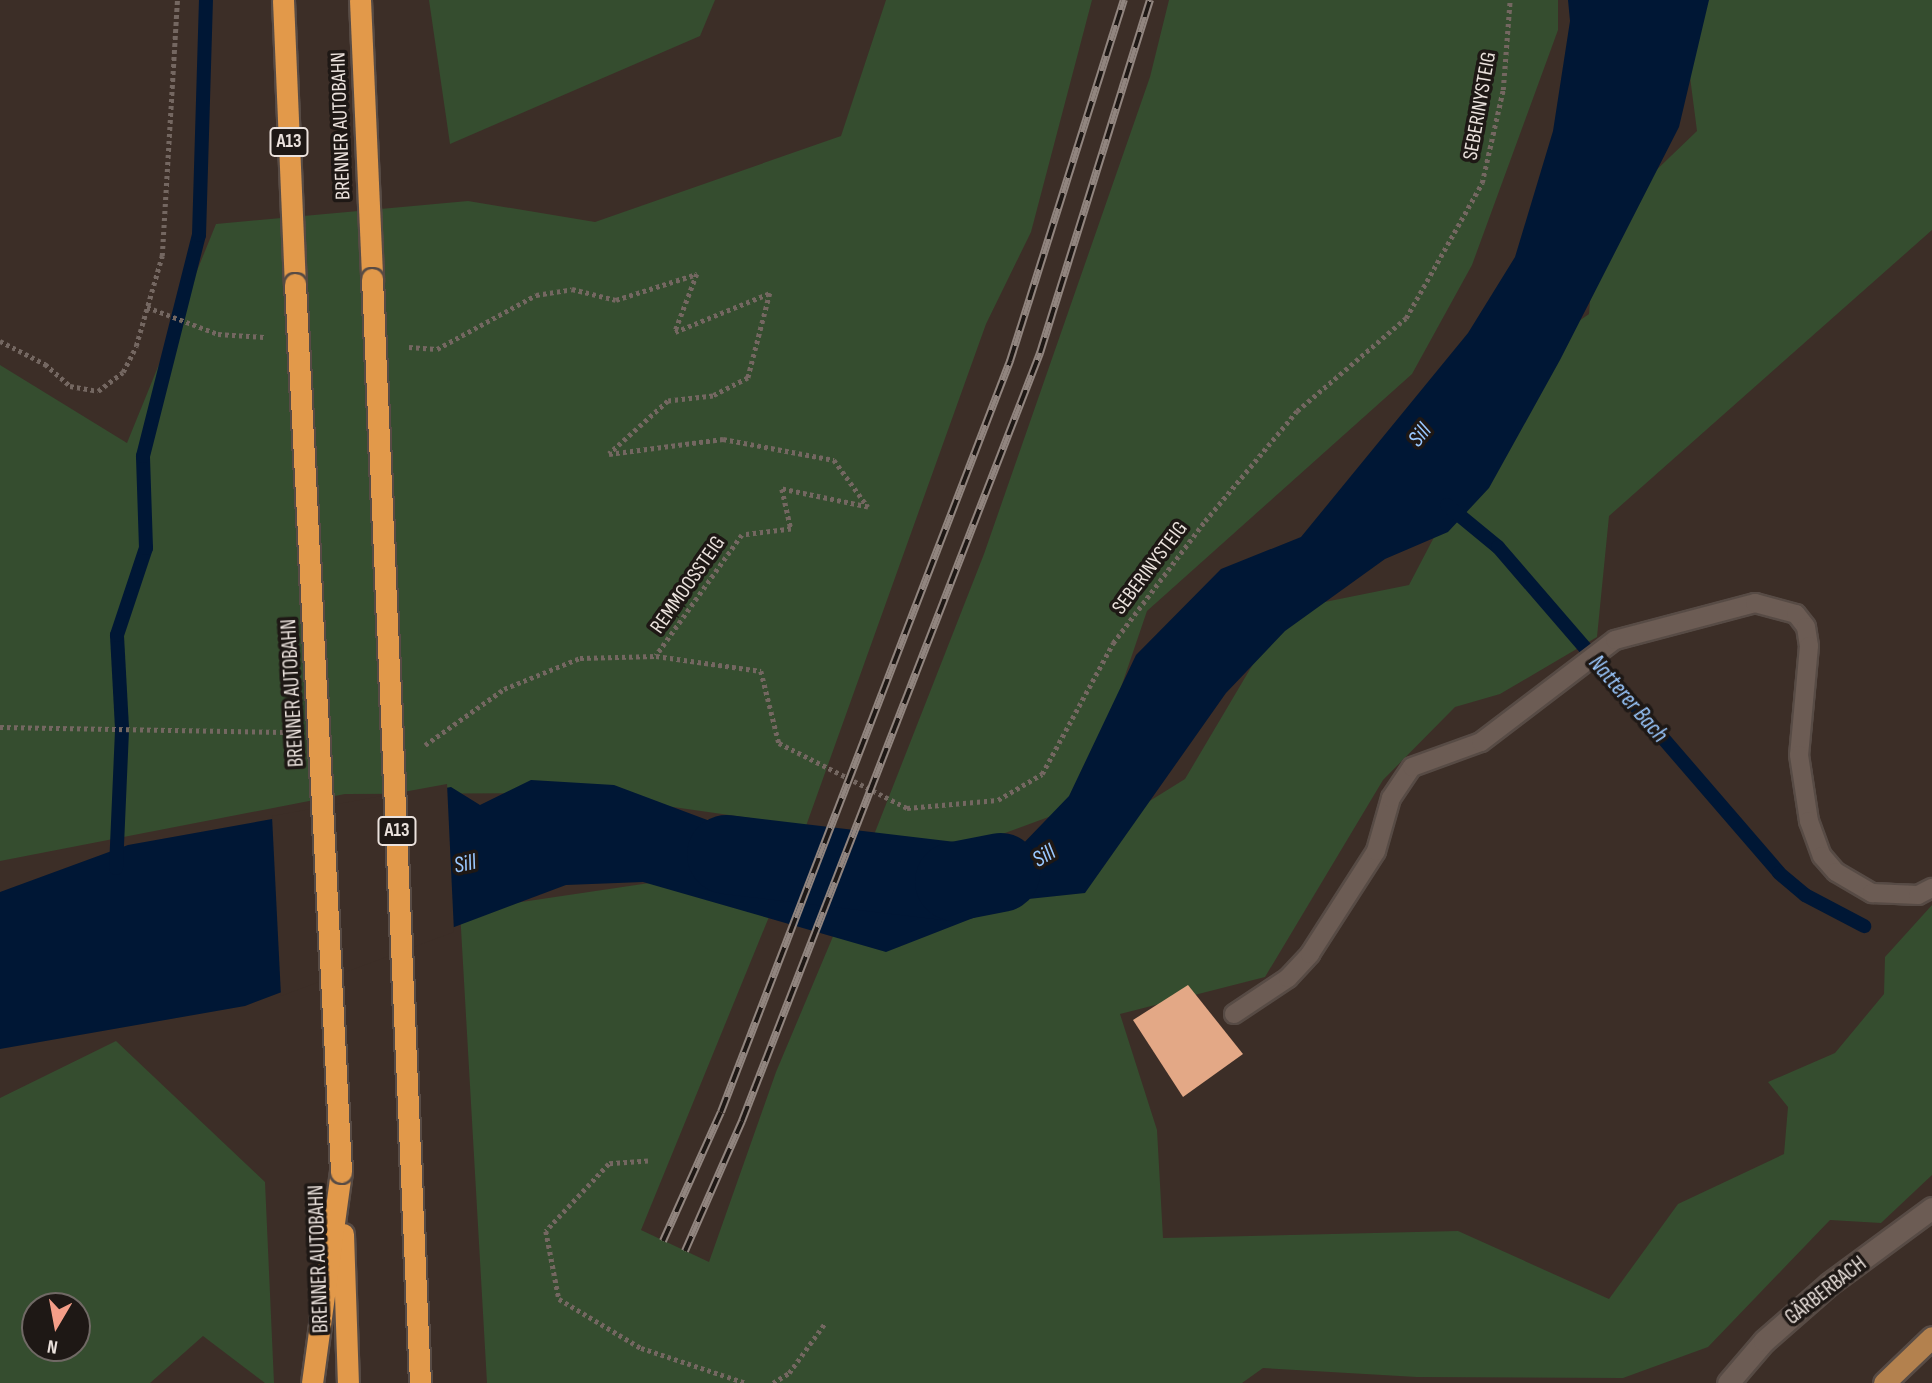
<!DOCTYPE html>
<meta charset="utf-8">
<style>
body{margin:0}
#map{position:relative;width:1932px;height:1383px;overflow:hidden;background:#3c2e27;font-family:"Sofia Sans Condensed",sans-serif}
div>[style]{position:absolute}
.green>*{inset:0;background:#354d2f}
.water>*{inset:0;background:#001735}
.pier>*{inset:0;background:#3c2e27}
.stream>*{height:14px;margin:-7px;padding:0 7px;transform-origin:7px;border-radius:7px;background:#001735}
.river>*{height:79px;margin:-39.5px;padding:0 39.5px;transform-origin:39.5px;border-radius:39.5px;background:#001735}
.building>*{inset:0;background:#e3a886}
.path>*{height:4.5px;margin-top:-2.25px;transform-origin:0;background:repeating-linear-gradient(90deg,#746761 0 3.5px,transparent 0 7px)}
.roads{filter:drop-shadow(2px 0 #574b45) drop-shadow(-2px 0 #574b45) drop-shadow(0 2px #574b45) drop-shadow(0 -2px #574b45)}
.lane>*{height:18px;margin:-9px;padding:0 9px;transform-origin:9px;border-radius:9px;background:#6c5c54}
.street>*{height:21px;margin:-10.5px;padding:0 10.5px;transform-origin:10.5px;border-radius:10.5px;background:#6c5c54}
.primary>*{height:21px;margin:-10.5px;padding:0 10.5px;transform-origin:10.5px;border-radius:10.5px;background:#b3814e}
.highway>*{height:21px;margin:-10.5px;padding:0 10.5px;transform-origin:10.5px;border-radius:10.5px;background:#e2994a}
.rail>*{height:8px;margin-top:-4px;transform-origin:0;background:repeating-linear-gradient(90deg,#1e1815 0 16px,#91857f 0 32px);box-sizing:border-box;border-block:2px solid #91857f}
.bridges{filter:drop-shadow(2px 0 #574b45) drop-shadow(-2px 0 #574b45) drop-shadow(0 2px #574b45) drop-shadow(0 -2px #574b45)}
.highway-bridge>*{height:21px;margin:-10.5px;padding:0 10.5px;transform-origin:10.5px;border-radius:10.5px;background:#e2994a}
span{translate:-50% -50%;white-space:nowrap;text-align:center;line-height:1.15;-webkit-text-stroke:7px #1e1815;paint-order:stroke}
.shield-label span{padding:2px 5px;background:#1e1815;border:2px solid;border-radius:5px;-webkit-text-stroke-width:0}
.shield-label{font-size:19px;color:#ebe2dd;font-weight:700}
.street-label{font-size:21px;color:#ebe2dd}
.water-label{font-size:23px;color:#9ac8ff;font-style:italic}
.north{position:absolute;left:21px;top:1292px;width:70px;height:70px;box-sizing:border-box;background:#1e1815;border:2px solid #706965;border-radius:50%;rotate:190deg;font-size:19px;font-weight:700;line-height:28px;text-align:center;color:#ebe2dd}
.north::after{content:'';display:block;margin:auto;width:24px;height:32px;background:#f49e88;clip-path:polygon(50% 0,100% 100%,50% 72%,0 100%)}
</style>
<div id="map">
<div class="green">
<i style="clip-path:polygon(429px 0,715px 0,700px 36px,450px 144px)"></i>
<i style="clip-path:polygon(886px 0,1092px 0,1031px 232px,986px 324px,806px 826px,575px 793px,345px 794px,0 861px,0 365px,127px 443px,216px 224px,468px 201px,595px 222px,841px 136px)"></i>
<i style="clip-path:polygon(1169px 0,1558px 0,1558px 30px,1472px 265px,1412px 374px,1147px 611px,1081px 805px,907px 869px,870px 845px,984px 554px,1150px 77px)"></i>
<i style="clip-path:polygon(1680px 0,1932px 0,1932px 230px,1609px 516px,1597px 637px,1500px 694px,1455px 707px,1383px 780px,1265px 977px,1120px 1014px,1157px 1130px,1163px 1238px,1458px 1231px,1609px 1299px,1678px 1204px,1784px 1154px,1788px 1107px,1768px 1082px,1835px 1053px,1884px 994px,1885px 957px,1932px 905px,1932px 1175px,1881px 1223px,1830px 1220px,1708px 1347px,1623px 1378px,1417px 1377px,1263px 1368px,1242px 1383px,487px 1383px,460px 911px,663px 881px,771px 912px,641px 1230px,709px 1262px,776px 1072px,834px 934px,1011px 887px,1185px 779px,1285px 610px,1409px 585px,1466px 476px,1473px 395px,1589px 314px,1596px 228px,1697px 131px)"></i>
<i style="clip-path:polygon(evenodd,116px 1041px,265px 1182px,274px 1383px,265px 1383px,203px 1336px,150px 1383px,0 1383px,0 1098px,116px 1041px,35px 1306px,77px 1306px,77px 1348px,35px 1348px,35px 1306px)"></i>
</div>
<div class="water">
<i style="clip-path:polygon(1568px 0,1709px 0,1679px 127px,1560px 360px,1489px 488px,1448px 532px,1385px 559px,1285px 631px,1226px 693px,1085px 893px,1019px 900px,886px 952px,643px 882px,566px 885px,245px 1006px,0 1049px,0 892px,128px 845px,451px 787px,480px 805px,531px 780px,614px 785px,854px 875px,947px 872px,1017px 850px,1069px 796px,1136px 655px,1221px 569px,1301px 537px,1468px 333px,1515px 257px,1553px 131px,1570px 21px)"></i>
</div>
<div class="pier">
<i style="clip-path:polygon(447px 784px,454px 932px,281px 996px,272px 816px)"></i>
</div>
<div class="stream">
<i style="left:1447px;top:505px;width:66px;rotate:39.5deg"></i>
<i style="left:1498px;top:547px;width:430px;rotate:49.2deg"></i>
<i style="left:1779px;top:873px;width:34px;rotate:40deg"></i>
<i style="left:1805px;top:895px;width:67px;rotate:27.7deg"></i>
<i style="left:116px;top:868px;width:140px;rotate:-87.5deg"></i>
<i style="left:122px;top:728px;width:93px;rotate:-93.1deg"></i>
<i style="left:117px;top:635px;width:92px;rotate:-71.6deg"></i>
<i style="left:146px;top:548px;width:92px;rotate:-91.9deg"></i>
<i style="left:143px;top:456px;width:228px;rotate:-75.8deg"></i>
<i style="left:199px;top:235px;width:235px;rotate:-88.3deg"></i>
</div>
<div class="river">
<i style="left:726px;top:854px;width:230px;rotate:6.8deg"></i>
<i style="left:954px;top:881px;width:47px;rotate:-11.1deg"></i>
</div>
<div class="building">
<i style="clip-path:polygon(1188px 985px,1243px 1054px,1183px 1097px,1133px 1020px)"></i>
</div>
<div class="path">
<i style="left:147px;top:307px;width:76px;rotate:20.8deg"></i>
<i style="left:218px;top:334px;width:46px;rotate:3.7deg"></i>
<i style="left:0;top:341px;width:51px;rotate:27.1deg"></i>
<i style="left:45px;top:364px;width:33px;rotate:41deg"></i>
<i style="left:70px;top:386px;width:28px;rotate:10deg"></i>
<i style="left:98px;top:391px;width:31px;rotate:-37deg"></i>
<i style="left:123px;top:372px;width:29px;rotate:-63deg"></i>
<i style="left:136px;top:346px;width:94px;rotate:-73.9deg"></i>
<i style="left:162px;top:256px;width:256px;rotate:-86.6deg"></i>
<i style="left:409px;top:347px;width:28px;rotate:4deg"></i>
<i style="left:437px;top:349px;width:113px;rotate:-28.6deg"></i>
<i style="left:536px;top:295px;width:36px;rotate:-9deg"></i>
<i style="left:572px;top:289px;width:45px;rotate:14deg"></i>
<i style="left:616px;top:300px;width:85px;rotate:-17.8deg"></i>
<i style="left:697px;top:274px;width:62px;rotate:110.8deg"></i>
<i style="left:675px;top:332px;width:103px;rotate:-22.3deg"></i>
<i style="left:770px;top:293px;width:88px;rotate:104.5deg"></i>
<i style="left:748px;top:378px;width:39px;rotate:153deg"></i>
<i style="left:713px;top:396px;width:45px;rotate:173.7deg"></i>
<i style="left:668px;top:401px;width:79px;rotate:138.1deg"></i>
<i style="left:609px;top:454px;width:115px;rotate:-7.5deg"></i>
<i style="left:723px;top:439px;width:113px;rotate:10.7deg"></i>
<i style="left:834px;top:460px;width:58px;rotate:54.1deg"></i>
<i style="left:868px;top:507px;width:88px;rotate:-168.2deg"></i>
<i style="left:782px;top:489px;width:41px;rotate:77.3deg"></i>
<i style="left:791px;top:529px;width:49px;rotate:173deg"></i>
<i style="left:742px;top:535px;width:148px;rotate:125.4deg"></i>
<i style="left:0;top:727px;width:285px;rotate:1deg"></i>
<i style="left:425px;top:745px;width:97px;rotate:-35.3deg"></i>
<i style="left:504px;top:689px;width:82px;rotate:-22.2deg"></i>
<i style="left:580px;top:658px;width:76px;rotate:-1.5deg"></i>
<i style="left:656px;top:656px;width:106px;rotate:8.1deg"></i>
<i style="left:761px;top:671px;width:74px;rotate:76deg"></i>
<i style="left:779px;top:743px;width:144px;rotate:26.9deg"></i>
<i style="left:907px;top:808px;width:91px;rotate:-5deg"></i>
<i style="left:998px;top:800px;width:51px;rotate:-30.6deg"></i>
<i style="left:1042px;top:774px;width:149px;rotate:-61.5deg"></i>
<i style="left:1113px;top:643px;width:153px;rotate:-53deg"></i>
<i style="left:1205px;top:521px;width:143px;rotate:-50.1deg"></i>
<i style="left:1297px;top:411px;width:143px;rotate:-40.5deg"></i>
<i style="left:1406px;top:318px;width:155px;rotate:-60.6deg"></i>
<i style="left:1482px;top:183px;width:95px;rotate:-77.3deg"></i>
<i style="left:1503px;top:90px;width:90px;rotate:-85.6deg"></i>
<i style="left:648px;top:1161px;width:39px;rotate:176deg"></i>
<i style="left:609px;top:1164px;width:92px;rotate:133.2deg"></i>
<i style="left:546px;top:1231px;width:69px;rotate:79.2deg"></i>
<i style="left:559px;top:1299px;width:96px;rotate:30.9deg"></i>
<i style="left:641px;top:1348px;width:111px;rotate:18.4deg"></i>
<i style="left:773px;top:1383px;width:19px;rotate:-32deg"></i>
<i style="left:789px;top:1373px;width:62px;rotate:-54.2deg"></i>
</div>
<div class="roads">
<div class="lane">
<i style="left:1234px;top:1014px;width:65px;rotate:-33.7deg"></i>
<i style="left:1288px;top:978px;width:33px;rotate:-47deg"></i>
<i style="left:1310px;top:954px;width:122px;rotate:-57.3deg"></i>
<i style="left:1376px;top:851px;width:55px;rotate:-74.2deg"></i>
<i style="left:1391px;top:798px;width:37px;rotate:-56deg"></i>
<i style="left:1412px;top:767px;width:73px;rotate:-19.9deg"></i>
<i style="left:1481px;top:742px;width:168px;rotate:-37.3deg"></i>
<i style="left:1615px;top:640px;width:145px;rotate:-14.8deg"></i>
<i style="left:1755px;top:603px;width:42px;rotate:15deg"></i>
<i style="left:1796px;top:614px;width:16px;rotate:52deg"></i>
<i style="left:1806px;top:627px;width:19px;rotate:81deg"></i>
<i style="left:1809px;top:646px;width:109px;rotate:95.2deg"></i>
<i style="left:1799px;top:755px;width:67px;rotate:81.4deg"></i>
<i style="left:1809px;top:821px;width:37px;rotate:70deg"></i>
<i style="left:1822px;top:856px;width:21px;rotate:49deg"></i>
<i style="left:1836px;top:872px;width:42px;rotate:30.3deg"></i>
<i style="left:1872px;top:893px;width:46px;rotate:2.5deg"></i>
<i style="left:1918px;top:895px;width:16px;rotate:-27deg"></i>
</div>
<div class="street">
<i style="left:1728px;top:1383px;width:55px;rotate:-49.4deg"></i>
<i style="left:1764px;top:1341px;width:86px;rotate:-41.2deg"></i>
<i style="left:1829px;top:1284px;width:128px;rotate:-36.4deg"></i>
</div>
<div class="primary">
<i style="left:1884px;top:1383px;width:66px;rotate:-43.8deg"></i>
</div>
<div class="highway">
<i style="left:283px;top:0;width:284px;rotate:87.6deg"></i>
<i style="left:360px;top:0;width:279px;rotate:87.5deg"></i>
<i style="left:343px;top:1234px;width:149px;rotate:88.1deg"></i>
<i style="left:312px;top:1383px;width:213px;rotate:-82.2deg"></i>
</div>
</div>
<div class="rail">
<i style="left:663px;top:1241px;width:141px;rotate:-65.8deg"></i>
<i style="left:721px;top:1112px;width:805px;rotate:-68.95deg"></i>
<i style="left:1010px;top:361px;width:379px;rotate:-72.5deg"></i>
<i style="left:685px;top:1251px;width:142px;rotate:-66.3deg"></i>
<i style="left:742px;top:1121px;width:824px;rotate:-68.79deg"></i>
<i style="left:1040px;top:353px;width:370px;rotate:-72.7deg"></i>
</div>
<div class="bridges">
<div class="highway-bridge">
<i style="left:372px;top:279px;width:1105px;rotate:87.51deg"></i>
<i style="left:295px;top:284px;width:889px;rotate:87.03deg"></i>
</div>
</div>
<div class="shield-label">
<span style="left:289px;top:142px">A13</span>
<span style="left:397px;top:831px">A13</span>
</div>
<div class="street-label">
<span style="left:1480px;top:106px;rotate:-80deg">SEBERINYSTEIG</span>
<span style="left:341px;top:126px;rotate:-92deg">BRENNER AUTOBAHN</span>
<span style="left:1150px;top:568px;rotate:-53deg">SEBERINYSTEIG</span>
<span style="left:688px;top:585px;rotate:-55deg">REMMOOSSTEIG</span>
<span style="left:293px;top:693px;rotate:-93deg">BRENNER AUTOBAHN</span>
<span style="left:319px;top:1259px;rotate:-92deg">BRENNER AUTOBAHN</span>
<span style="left:1826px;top:1291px;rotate:-38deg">GÄRBERBACH</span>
</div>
<div class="water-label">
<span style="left:1420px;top:435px;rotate:-51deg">Sill</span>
<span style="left:1628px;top:699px;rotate:49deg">Natterer Bach</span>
<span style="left:1044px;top:856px;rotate:-31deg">Sill</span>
<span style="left:465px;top:864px;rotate:-11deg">Sill</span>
</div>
<div class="north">N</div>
</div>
